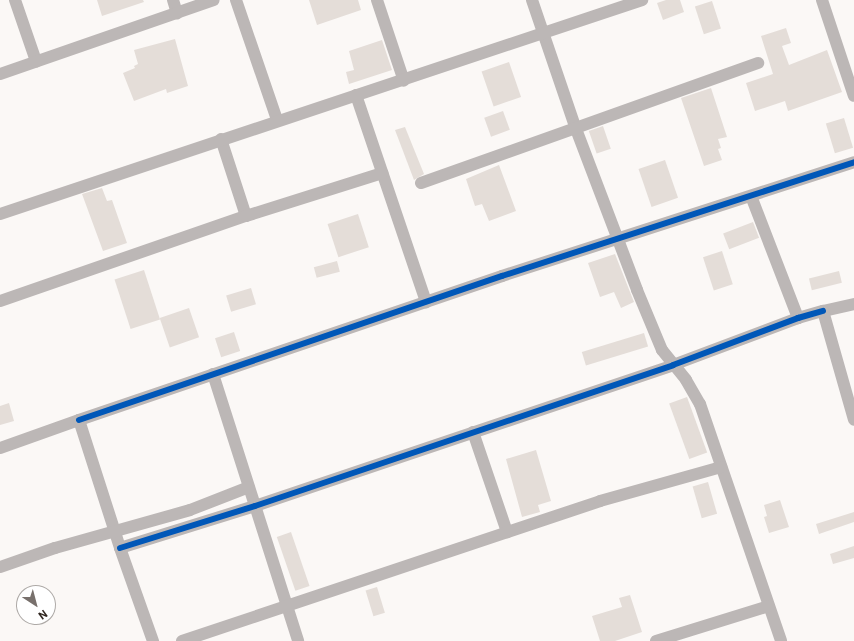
<!DOCTYPE html>
<style>
body{margin:0}
#map{position:relative;width:854px;height:641px;overflow:hidden;background:#fbf8f6;font-family:Roboto,sans-serif}
div>[style]{position:absolute}
.building>*{inset:0;background:#e4ddd8;transform-origin:0 0}
.street>*{height:12px;margin:-6px;padding:0 6px;transform-origin:6px;border-radius:6px;background:#bcb7b6}
.cycleway>*{height:6px;margin:-3px;padding:0 3px;transform-origin:3px;border-radius:3px;background:#0057b8}
span{translate:-50% -50%;white-space:nowrap;text-align:center;line-height:1.15;-webkit-text-stroke:3px #fff;paint-order:stroke}
.north{position:absolute;left:16px;top:585px;width:40px;height:40px;box-sizing:border-box;background:#fff;border:1px solid #ada9a6;border-radius:50%;rotate:144deg;font-size:11px;font-weight:700;line-height:16px;text-align:center;color:#312721}
.north::after{content:'';display:block;margin:auto;width:14px;height:18px;background:#78706c;clip-path:polygon(50% 0,100% 100%,50% 72%,0 100%)}
</style>
<div id="map">
<div class="building">
<i style="clip-path:polygon(97px 0,143px 0,144px 2px,102px 16px)"></i>
<i style="clip-path:polygon(309px 0,358px 0,361px 10px,317px 25px)"></i>
<i style="clip-path:polygon(666px 0,680px 0,684px 12px,663px 20px,657px 3px)"></i>
<i style="left:712px;top:1px;width:29px;height:18px;rotate:72deg"></i>
<i style="clip-path:polygon(786px 28px,791px 43px,782px 46px,789px 65px,827px 50px,842px 92px,788px 111px,785px 101px,755px 111px,746px 83px,773px 74px,761px 36px)"></i>
<i style="clip-path:polygon(175px 39px,188px 86px,167px 93px,166px 89px,134px 101px,123px 73px,135px 68px,134px 66px,138px 64px,134px 50px)"></i>
<i style="clip-path:polygon(382px 40px,392px 70px,349px 84px,346px 72px,354px 70px,349px 51px)"></i>
<i style="left:509px;top:62px;width:37px;height:29px;rotate:71deg"></i>
<i style="clip-path:polygon(711px 88px,727px 137px,718px 139px,721px 148px,718px 149px,722px 160px,704px 166px,681px 98px)"></i>
<i style="left:503px;top:111px;width:20px;height:20px;rotate:70deg"></i>
<i style="left:844px;top:118px;width:31px;height:19px;rotate:73deg"></i>
<i style="left:603px;top:126px;width:24px;height:15px;rotate:71deg"></i>
<i style="clip-path:polygon(405px 127px,424px 174px,414px 180px,395px 130px)"></i>
<i style="left:665px;top:160px;width:40px;height:28px;rotate:71deg"></i>
<i style="clip-path:polygon(499px 165px,516px 211px,489px 221px,482px 204px,475px 206px,466px 179px)"></i>
<i style="clip-path:polygon(102px 188px,107px 201px,112px 200px,127px 243px,103px 251px,82px 194px)"></i>
<i style="left:358px;top:214px;width:35px;height:32px;rotate:72deg"></i>
<i style="left:753px;top:222px;width:17px;height:32px;rotate:69deg"></i>
<i style="left:722px;top:251px;width:35px;height:20px;rotate:72deg"></i>
<i style="clip-path:polygon(615px 254px,634px 302px,621px 308px,614px 292px,600px 297px,588px 263px)"></i>
<i style="left:337px;top:261px;width:11px;height:24px;rotate:75deg"></i>
<i style="left:144px;top:270px;width:52px;height:31px;rotate:72deg"></i>
<i style="left:839px;top:271px;width:12px;height:31px;rotate:76deg"></i>
<i style="left:251px;top:288px;width:17px;height:26px;rotate:73deg"></i>
<i style="left:189px;top:308px;width:31px;height:31px;rotate:71deg"></i>
<i style="left:234px;top:332px;width:20px;height:20px;rotate:72deg"></i>
<i style="left:644px;top:333px;width:14px;height:65px;rotate:73deg"></i>
<i style="left:687px;top:397px;width:59px;height:19px;rotate:70deg"></i>
<i style="clip-path:polygon(9px 403px,14px 421px,0 425px,0 406px)"></i>
<i style="clip-path:polygon(536px 450px,551px 501px,538px 505px,540px 512px,522px 517px,506px 459px)"></i>
<i style="left:708px;top:482px;width:33px;height:16px;rotate:74deg"></i>
<i style="clip-path:polygon(780px 500px,789px 527px,769px 533px,764px 517px,767px 516px,764px 505px)"></i>
<i style="clip-path:polygon(854px 512px,854px 522px,819px 534px,816px 524px)"></i>
<i style="left:291px;top:532px;width:57px;height:15px;rotate:71deg"></i>
<i style="clip-path:polygon(854px 546px,854px 558px,833px 564px,830px 554px)"></i>
<i style="left:377px;top:587px;width:27px;height:12px;rotate:73deg"></i>
<i style="clip-path:polygon(630px 595px,642px 632px,615px 641px,600px 641px,592px 616px,622px 607px,619px 598px)"></i>
</div>
<div class="street">
<i style="left:15px;top:0;width:65px;rotate:71deg"></i>
<i style="left:173px;top:0;width:14px;rotate:73deg"></i>
<i style="left:236px;top:0;width:127px;rotate:71.1deg"></i>
<i style="left:377px;top:0;width:85px;rotate:71.6deg"></i>
<i style="left:532px;top:0;width:136px;rotate:71.2deg"></i>
<i style="left:576px;top:129px;width:172px;rotate:69.2deg"></i>
<i style="left:637px;top:290px;width:65px;rotate:67.4deg"></i>
<i style="left:662px;top:350px;width:38px;rotate:51deg"></i>
<i style="left:686px;top:380px;width:28px;rotate:60deg"></i>
<i style="left:700px;top:404px;width:250px;rotate:71.1deg"></i>
<i style="left:822px;top:0;width:101px;rotate:71.6deg"></i>
<i style="left:0;top:74px;width:226px;rotate:-19.1deg"></i>
<i style="left:356px;top:95px;width:219px;rotate:71.3deg"></i>
<i style="left:221px;top:139px;width:81px;rotate:72deg"></i>
<i style="left:421px;top:183px;width:358px;rotate:-19.6deg"></i>
<i style="left:751px;top:196px;width:131px;rotate:68.9deg"></i>
<i style="left:0;top:214px;width:677px;rotate:-18.43deg"></i>
<i style="left:0;top:301px;width:260px;rotate:-19.1deg"></i>
<i style="left:246px;top:216px;width:143px;rotate:-17.5deg"></i>
<i style="left:854px;top:304px;width:32px;rotate:167deg"></i>
<i style="left:823px;top:311px;width:113px;rotate:74.1deg"></i>
<i style="left:213px;top:374px;width:280px;rotate:72.3deg"></i>
<i style="left:79px;top:420px;width:447px;rotate:-18.8deg"></i>
<i style="left:502px;top:276px;width:370px;rotate:-17.9deg"></i>
<i style="left:473px;top:432px;width:106px;rotate:71.2deg"></i>
<i style="left:0;top:448px;width:84px;rotate:-19.5deg"></i>
<i style="left:79px;top:420px;width:134px;rotate:72.2deg"></i>
<i style="left:120px;top:548px;width:99px;rotate:70.5deg"></i>
<i style="left:120px;top:548px;width:141px;rotate:-17.3deg"></i>
<i style="left:255px;top:506px;width:441px;rotate:-18.6deg"></i>
<i style="left:673px;top:365px;width:134px;rotate:-20.6deg"></i>
<i style="left:798px;top:318px;width:26px;rotate:-16deg"></i>
<i style="left:0;top:567px;width:58px;rotate:-19.1deg"></i>
<i style="left:55px;top:548px;width:140px;rotate:-15.7deg"></i>
<i style="left:190px;top:510px;width:63px;rotate:-21.3deg"></i>
<i style="left:182px;top:641px;width:441px;rotate:-18.5deg"></i>
<i style="left:600px;top:501px;width:126px;rotate:-15.7deg"></i>
<i style="left:656px;top:641px;width:118px;rotate:-17.2deg"></i>
</div>
<div class="cycleway">
<i style="left:79px;top:420px;width:447px;rotate:-18.8deg"></i>
<i style="left:502px;top:276px;width:370px;rotate:-17.9deg"></i>
<i style="left:120px;top:548px;width:141px;rotate:-17.3deg"></i>
<i style="left:255px;top:506px;width:441px;rotate:-18.6deg"></i>
<i style="left:673px;top:365px;width:134px;rotate:-20.6deg"></i>
<i style="left:798px;top:318px;width:26px;rotate:-16deg"></i>
</div>
<div class="north">N</div>
</div>
